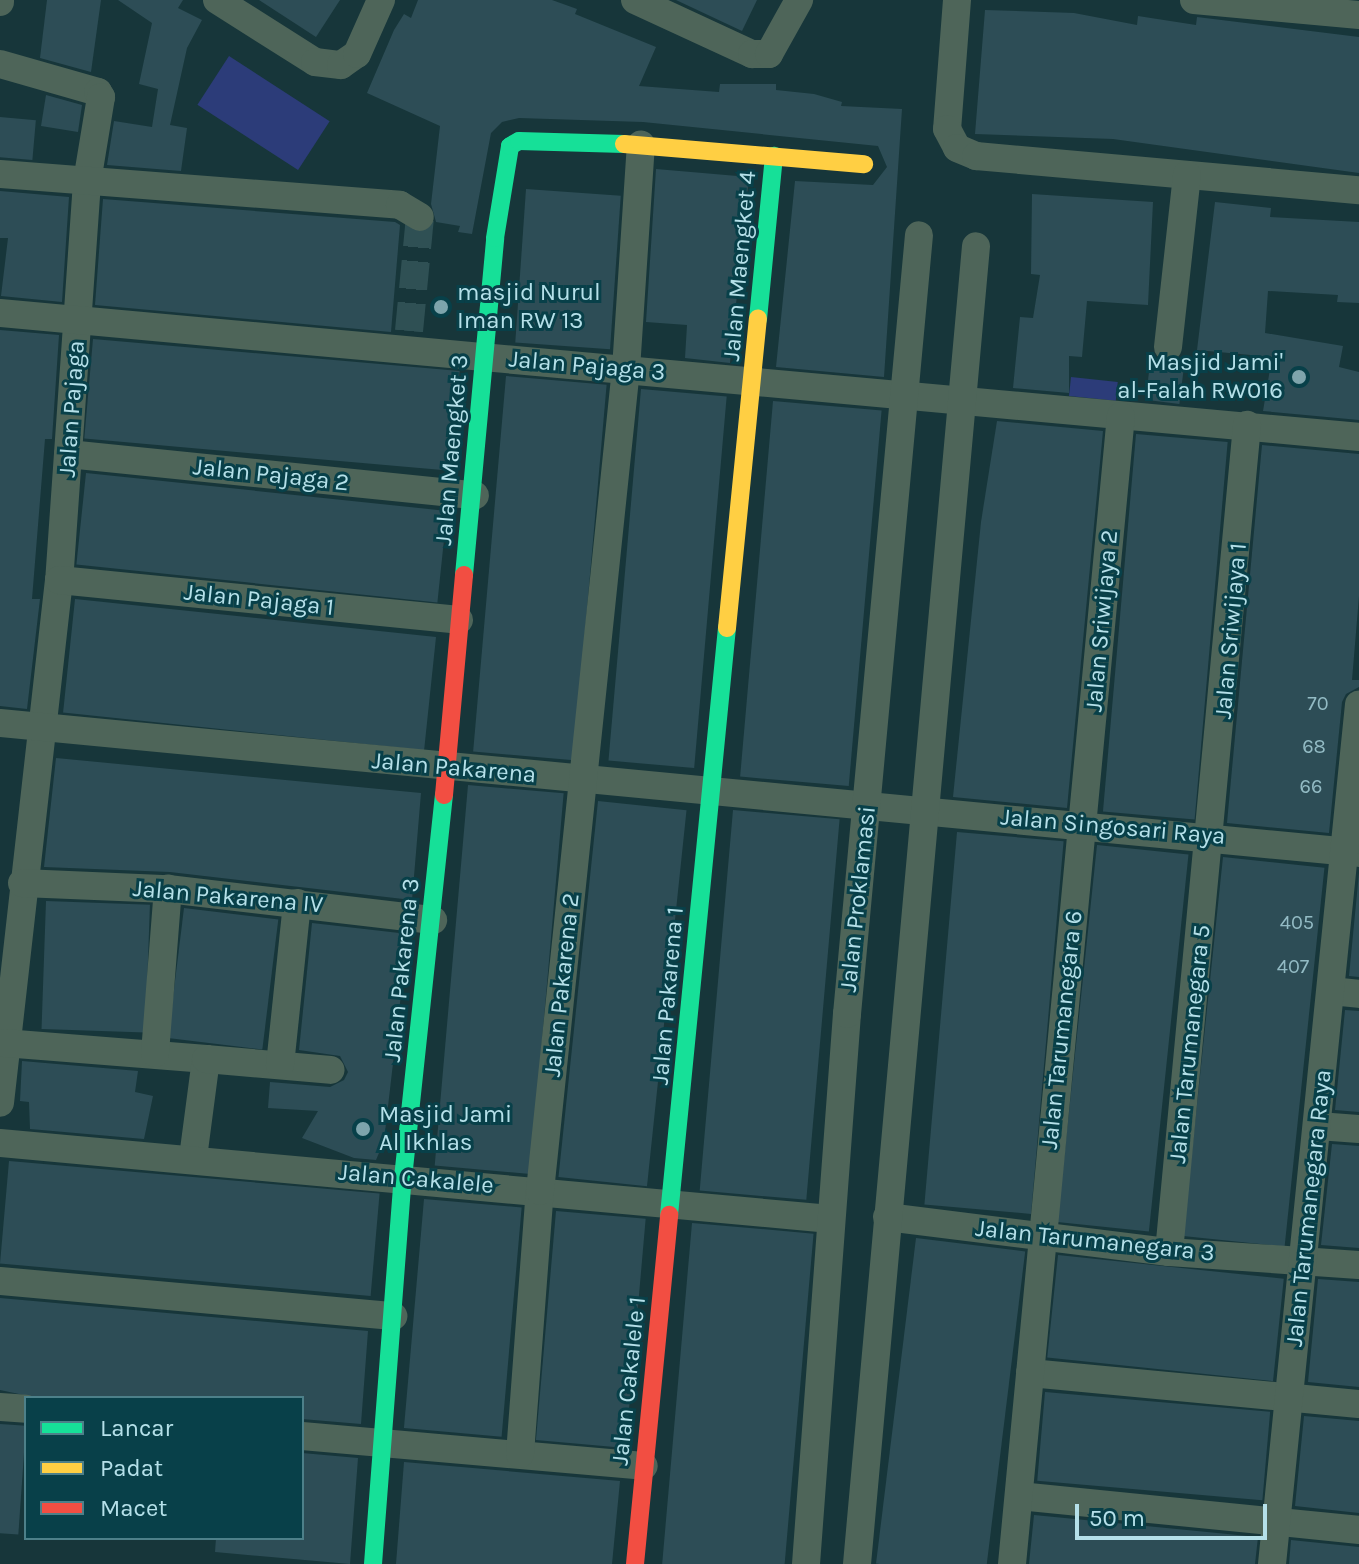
<!DOCTYPE html>
<style>
body{margin:0}
#map{position:relative;width:1359px;height:1564px;overflow:hidden;background:#17363a;font-family:Karla,sans-serif}
div>[style]{position:absolute}
.green>*{inset:0;background:#2c3c79;transform-origin:0 0}
.building>*{inset:0;background:#2d4d56;transform-origin:0 0}
.street-tunnel>*{height:28px;margin-top:-14px;transform-origin:0;background:repeating-linear-gradient(90deg,#2f5054 0 28px,transparent 0 42px)}
.street>*{height:28px;margin:-14px;padding:0 14px;transform-origin:14px;border-radius:14px;background:#4e6559}
.fast>*{height:18px;margin:-9px;padding:0 9px;transform-origin:9px;border-radius:9px;background:#16e098}
.slow>*{height:18px;margin:-9px;padding:0 9px;transform-origin:9px;border-radius:9px;background:#ffcf43}
.jam>*{height:18px;margin:-9px;padding:0 9px;transform-origin:9px;border-radius:9px;background:#f24e42}
.dots>*{width:22px;height:22px;translate:-50% -50%;box-sizing:border-box;border:4px solid #084049;border-radius:50%}
span{translate:-50% -50%;white-space:nowrap;text-align:center;line-height:1.15;-webkit-text-stroke:6px #084049;paint-order:stroke}
.number-label{font-size:20px;color:#93bbc4}
.number-label span{-webkit-text-stroke-width:0}
.street-label{font-size:24px;color:#b5e0e9}
.poi-label{font-size:24px;color:#b5e0e9}
.left{translate:0 -50%;text-align:left}
.right{translate:-100% -50%;text-align:right}
.legend{position:absolute;left:24px;top:1396px;width:280px;height:144px;box-sizing:border-box;background:#084049;border:2px solid #4d8089;margin:0;padding:10px 14px;list-style:none;font-size:24px;color:#b5e0e9}
.legend li{display:flex;align-items:center;gap:16px;height:40px}
.legend b{width:40px;border:2px solid #4d8089}
.scale{position:absolute;left:1075px;top:1504px;width:192px;height:36px;box-sizing:border-box;border:4px solid #b5e0e9;border-top:0;padding-left:10px;font-size:24px;line-height:28px;white-space:nowrap;color:#b5e0e9;-webkit-text-stroke:6px #084049;paint-order:stroke}
</style>
<div id="map">
<div class="green">
<i style="left:229px;top:56px;width:120px;height:58px;rotate:33deg"></i>
<i style="left:1071px;top:377px;width:47px;height:19px;rotate:6deg"></i>
</div>
<div class="building">
<i style="clip-path:polygon(47px 0,101px 0,91px 72px,40px 58px)"></i>
<i style="clip-path:polygon(118px 0,183px 0,178px 8px,202px 20px,187px 48px,170px 125px,187px 128px,181px 171px,107px 165px,114px 121px,152px 127px,158px 89px,139px 84px,152px 23px)"></i>
<i style="clip-path:polygon(259px 0,340px 0,316px 37px)"></i>
<i style="clip-path:polygon(418px 0,552px 0,577px 9px,575px 14px,656px 47px,639px 86px,719px 92px,720px 84px,776px 84px,776px 90px,814px 94px,842px 102px,841px 106px,902px 109px,884px 377px,776px 367px,795px 181px,873px 185px,887px 167px,878px 146px,643px 122px,519px 118px,502px 122px,491px 133px,472px 234px,458px 232px,460px 226px,436px 222px,431px 204px,440px 126px,367px 93px,394px 30px,404px 14px,411px 18px)"></i>
<i style="clip-path:polygon(676px 0,757px 0,742px 31px)"></i>
<i style="clip-path:polygon(985px 10px,1074px 13px,1137px 25px,1138px 16px,1196px 25px,1197px 17px,1359px 37px,1359px 173px,1113px 139px,975px 134px)"></i>
<i style="clip-path:polygon(46px 95px,82px 105px,78px 132px,41px 126px)"></i>
<i style="left:0;top:117px;width:36px;height:40px;rotate:5deg"></i>
<i style="clip-path:polygon(656px 169px,749px 177px,730px 363px,685px 358px,687px 325px,646px 322px)"></i>
<i style="left:526px;top:189px;width:95px;height:154px;rotate:4deg"></i>
<i style="clip-path:polygon(0 191px,69px 197px,62px 302px,1px 296px,8px 238px,0 238px)"></i>
<i style="clip-path:polygon(1032px 194px,1153px 202px,1148px 305px,1087px 301px,1082px 357px,1069px 356px,1069px 393px,1013px 388px,1020px 317px,1033px 318px,1040px 275px,1031px 274px)"></i>
<i style="clip-path:polygon(103px 199px,395px 222px,400px 225px,391px 332px,95px 305px)"></i>
<i style="clip-path:polygon(1215px 202px,1271px 208px,1270px 217px,1359px 222px,1359px 303px,1337px 302px,1338px 295px,1268px 291px,1265px 333px,1343px 346px,1339px 367px,1359px 372px,1359px 420px,1263px 411px,1272px 357px,1197px 350px)"></i>
<i style="clip-path:polygon(0 330px,59px 335px,52px 439px,45px 439px,32px 599px,40px 599px,27px 709px,0 706px)"></i>
<i style="left:93px;top:339px;width:368px;height:100px;rotate:5deg"></i>
<i style="left:1150px;top:364px;width:34px;height:36px;rotate:7deg"></i>
<i style="left:506px;top:376px;width:101px;height:377px;rotate:5deg"></i>
<i style="left:641px;top:389px;width:86px;height:373px;rotate:5deg"></i>
<i style="left:773px;top:401px;width:109px;height:377px;rotate:5deg"></i>
<i style="clip-path:polygon(997px 421px,1103px 431px,1067px 808px,953px 797px,981px 522px)"></i>
<i style="left:1136px;top:434px;width:92px;height:379px;rotate:5deg"></i>
<i style="clip-path:polygon(1262px 445px,1359px 454px,1359px 596px,1352px 680px,1359px 680px,1359px 687px,1346px 694px,1342px 702px,1329px 833px,1227px 823px)"></i>
<i style="left:86px;top:473px;width:363px;height:92px;rotate:6deg"></i>
<i style="left:75px;top:599px;width:363px;height:114px;rotate:6deg"></i>
<i style="clip-path:polygon(56px 758px,421px 793px,412px 900px,170px 872px,44px 867px)"></i>
<i style="left:468px;top:785px;width:96px;height:382px;rotate:5deg"></i>
<i style="left:598px;top:801px;width:89px;height:378px;rotate:6deg"></i>
<i style="left:733px;top:810px;width:107px;height:382px;rotate:5deg"></i>
<i style="left:957px;top:832px;width:107px;height:374px;rotate:5deg"></i>
<i style="left:1097px;top:845px;width:92px;height:379px;rotate:6deg"></i>
<i style="left:1223px;top:857px;width:102px;height:381px;rotate:6deg"></i>
<i style="clip-path:polygon(1359px 873px,1359px 977px,1349px 976px)"></i>
<i style="left:46px;top:901px;width:104px;height:128px;rotate:2deg"></i>
<i style="left:184px;top:908px;width:95px;height:131px;rotate:7deg"></i>
<i style="clip-path:polygon(312px 923px,408px 934px,384px 1141px,376px 1160px,354px 1158px,302px 1138px,318px 1111px,268px 1108px,270px 1082px,330px 1087px,344px 1080px,348px 1072px,340px 1056px,299px 1050px)"></i>
<i style="clip-path:polygon(1345px 1010px,1359px 1011px,1359px 1112px,1335px 1110px)"></i>
<i style="clip-path:polygon(22px 1061px,138px 1071px,135px 1092px,153px 1096px,144px 1139px,30px 1129px,29px 1102px,20px 1101px)"></i>
<i style="clip-path:polygon(1332px 1144px,1359px 1146px,1359px 1248px,1321px 1245px)"></i>
<i style="left:9px;top:1161px;width:372px;height:103px;rotate:5deg"></i>
<i style="left:424px;top:1199px;width:98px;height:230px;rotate:5deg"></i>
<i style="left:556px;top:1211px;width:90px;height:230px;rotate:5deg"></i>
<i style="left:692px;top:1223px;width:122px;height:343px;rotate:5deg"></i>
<i style="left:916px;top:1238px;width:110px;height:328px;rotate:7deg"></i>
<i style="left:1058px;top:1255px;width:227px;height:103px;rotate:6deg"></i>
<i style="clip-path:polygon(1318px 1279px,1359px 1282px,1359px 1387px,1308px 1382px)"></i>
<i style="clip-path:polygon(0 1298px,368px 1331px,361px 1424px,302px 1419px,302px 1398px,38px 1398px,0 1390px)"></i>
<i style="left:1045px;top:1392px;width:226px;height:89px;rotate:5deg"></i>
<i style="clip-path:polygon(1304px 1416px,1359px 1421px,1359px 1513px,1295px 1506px)"></i>
<i style="left:0;top:1424px;width:26px;height:109px;rotate:4deg"></i>
<i style="clip-path:polygon(302px 1453px,358px 1458px,350px 1564px,215px 1552px,216px 1538px,302px 1538px)"></i>
<i style="clip-path:polygon(404px 1462px,620px 1481px,612px 1564px,396px 1564px)"></i>
<i style="clip-path:polygon(1034px 1515px,1258px 1537px,1255px 1564px,1029px 1564px)"></i>
<i style="clip-path:polygon(1291px 1540px,1359px 1547px,1359px 1564px,1289px 1564px)"></i>
</div>
<div class="street-tunnel">
<i style="left:409px;top:331px;width:115px;rotate:-84.5deg"></i>
</div>
<div class="street">
<i style="left:217px;top:0;width:116px;rotate:32.3deg"></i>
<i style="left:315px;top:62px;width:26px;rotate:7deg"></i>
<i style="left:341px;top:65px;width:19px;rotate:-35deg"></i>
<i style="left:357px;top:54px;width:59px;rotate:-66deg"></i>
<i style="left:635px;top:0;width:129px;rotate:24.8deg"></i>
<i style="left:752px;top:54px;width:17px"></i>
<i style="left:769px;top:54px;width:62px;rotate:-60.9deg"></i>
<i style="left:957px;top:0;width:129px;rotate:94.4deg"></i>
<i style="left:947px;top:129px;width:21px;rotate:62deg"></i>
<i style="left:957px;top:148px;width:21px;rotate:23deg"></i>
<i style="left:976px;top:156px;width:385px;rotate:5.1deg"></i>
<i style="left:1194px;top:0;width:166px;rotate:5.2deg"></i>
<i style="left:0;top:2px;width:2px;rotate:-90deg"></i>
<i style="left:0;top:64px;width:102px;rotate:15.9deg"></i>
<i style="left:98px;top:92px;width:6px;rotate:59deg"></i>
<i style="left:101px;top:97px;width:86px;rotate:99.4deg"></i>
<i style="left:87px;top:182px;width:399px;rotate:94deg"></i>
<i style="left:59px;top:580px;width:526px;rotate:96.44deg"></i>
<i style="left:0;top:174px;width:401px;rotate:4.4deg"></i>
<i style="left:400px;top:205px;width:23px;rotate:31deg"></i>
<i style="left:0;top:313px;width:1365px;rotate:5.21deg"></i>
<i style="left:1168px;top:347px;width:173px;rotate:-83.7deg"></i>
<i style="left:68px;top:454px;width:409px;rotate:5.8deg"></i>
<i style="left:59px;top:580px;width:402px;rotate:5.7deg"></i>
<i style="left:0;top:723px;width:1365px;rotate:5.46deg"></i>
<i style="left:22px;top:883px;width:146px;rotate:2.4deg"></i>
<i style="left:168px;top:889px;width:267px;rotate:6.7deg"></i>
<i style="left:1331px;top:991px;width:28px;rotate:6deg"></i>
<i style="left:4px;top:1043px;width:203px;rotate:4.5deg"></i>
<i style="left:206px;top:1059px;width:100px;rotate:97.5deg"></i>
<i style="left:155px;top:1053px;width:165px;rotate:-85.5deg"></i>
<i style="left:206px;top:1059px;width:125px;rotate:5deg"></i>
<i style="left:280px;top:1065px;width:163px;rotate:-84deg"></i>
<i style="left:1318px;top:1126px;width:41px;rotate:4.2deg"></i>
<i style="left:0;top:1143px;width:834px;rotate:5.23deg"></i>
<i style="left:887px;top:1217px;width:284px;rotate:7.1deg"></i>
<i style="left:1169px;top:1252px;width:190px;rotate:3.9deg"></i>
<i style="left:1169px;top:1252px;width:831px;rotate:-84.61deg"></i>
<i style="left:0;top:1281px;width:395px;rotate:5.1deg"></i>
<i style="left:1030px;top:1373px;width:330px;rotate:5.4deg"></i>
<i style="left:0;top:1407px;width:26px;rotate:4deg"></i>
<i style="left:302px;top:1436px;width:343px;rotate:5deg"></i>
<i style="left:520px;top:1454px;width:264px;rotate:-85.7deg"></i>
<i style="left:540px;top:1191px;width:826px;rotate:-84.03deg"></i>
<i style="left:626px;top:369px;width:225px;rotate:-86.2deg"></i>
<i style="left:1019px;top:1496px;width:342px;rotate:5.7deg"></i>
<i style="left:806px;top:1564px;width:552px;rotate:-85.74deg"></i>
<i style="left:847px;top:1014px;width:782px;rotate:-84.72deg"></i>
<i style="left:857px;top:1564px;width:1323px;rotate:-84.84deg"></i>
<i style="left:1012px;top:1564px;width:1153px;rotate:-84.58deg"></i>
<i style="left:1272px;top:1564px;width:864px;rotate:-84.22deg"></i>
</div>
<div class="fast">
<i style="left:758px;top:319px;width:164px;rotate:-84.4deg"></i>
<i style="left:464px;top:575px;width:338px;rotate:-84.7deg"></i>
<i style="left:495px;top:238px;width:93px;rotate:-80.7deg"></i>
<i style="left:510px;top:146px;width:10px;rotate:-29deg"></i>
<i style="left:519px;top:141px;width:105px;rotate:1.6deg"></i>
<i style="left:669px;top:1215px;width:590px;rotate:-84.36deg"></i>
<i style="left:373px;top:1564px;width:387px;rotate:-85.6deg"></i>
<i style="left:403px;top:1178px;width:385px;rotate:-83.9deg"></i>
</div>
<div class="slow">
<i style="left:624px;top:144px;width:241px;rotate:4.8deg"></i>
<i style="left:727px;top:628px;width:311px;rotate:-84.3deg"></i>
</div>
<div class="jam">
<i style="left:444px;top:795px;width:221px;rotate:-84.8deg"></i>
<i style="left:635px;top:1564px;width:351px;rotate:-84.4deg"></i>
</div>
<div class="dots">
<i style="left:441px;top:307px;background:#7ea4ac"></i>
<i style="left:1299px;top:377px;background:#7ea4ac"></i>
<i style="left:363px;top:1129px;background:#7ea4ac"></i>
</div>
<div class="number-label">
<span style="left:1318px;top:703px">70</span>
<span style="left:1314px;top:746px">68</span>
<span style="left:1311px;top:786px">66</span>
<span style="left:1297px;top:922px">405</span>
<span style="left:1293px;top:966px">407</span>
</div>
<div class="street-label">
<span style="left:740px;top:266px;rotate:-85deg">Jalan Maengket 4</span>
<span style="left:587px;top:366px;rotate:5deg">Jalan Pajaga 3</span>
<span style="left:72px;top:409px;rotate:-86deg">Jalan Pajaga</span>
<span style="left:452px;top:450px;rotate:-85deg">Jalan Maengket 3</span>
<span style="left:271px;top:475px;rotate:6deg">Jalan Pajaga 2</span>
<span style="left:259px;top:600px;rotate:6deg">Jalan Pajaga 1</span>
<span style="left:1102px;top:621px;rotate:-85deg">Jalan Sriwijaya 2</span>
<span style="left:1231px;top:631px;rotate:-85deg">Jalan Sriwijaya 1</span>
<span style="left:454px;top:768px;rotate:5deg">Jalan Pakarena</span>
<span style="left:1113px;top:827px;rotate:5deg">Jalan Singosari Raya</span>
<span style="left:228px;top:897px;rotate:5deg">Jalan Pakarena IV</span>
<span style="left:858px;top:899px;rotate:-84deg">Jalan Proklamasi</span>
<span style="left:402px;top:970px;rotate:-84deg">Jalan Pakarena 3</span>
<span style="left:562px;top:985px;rotate:-84deg">Jalan Pakarena 2</span>
<span style="left:668px;top:996px;rotate:-85deg">Jalan Pakarena 1</span>
<span style="left:1062px;top:1030px;rotate:-84deg">Jalan Tarumanegara 6</span>
<span style="left:1190px;top:1044px;rotate:-84deg">Jalan Tarumanegara 5</span>
<span style="left:416px;top:1179px;rotate:5deg">Jalan Cakalele</span>
<span style="left:1309px;top:1208px;rotate:-84deg">Jalan Tarumanegara Raya</span>
<span style="left:1095px;top:1241px;rotate:6deg">Jalan Tarumanegara 3</span>
<span style="left:629px;top:1381px;rotate:-84deg">Jalan Cakalele 1</span>
</div>
<div class="poi-label">
<span class="left" style="left:457px;top:307px">masjid Nurul<br>Iman RW 13</span>
<span class="right" style="left:1283px;top:377px">Masjid Jami'<br>al-Falah RW016</span>
<span class="left" style="left:379px;top:1129px">Masjid Jami<br>Al Ikhlas</span>
</div>
<ul class="legend">
<li><b style="height:10px;background:#16e098"></b>Lancar</li>
<li><b style="height:10px;background:#ffcf43"></b>Padat</li>
<li><b style="height:10px;background:#f24e42"></b>Macet</li>
</ul>
<div class="scale">50 m</div>
</div>
